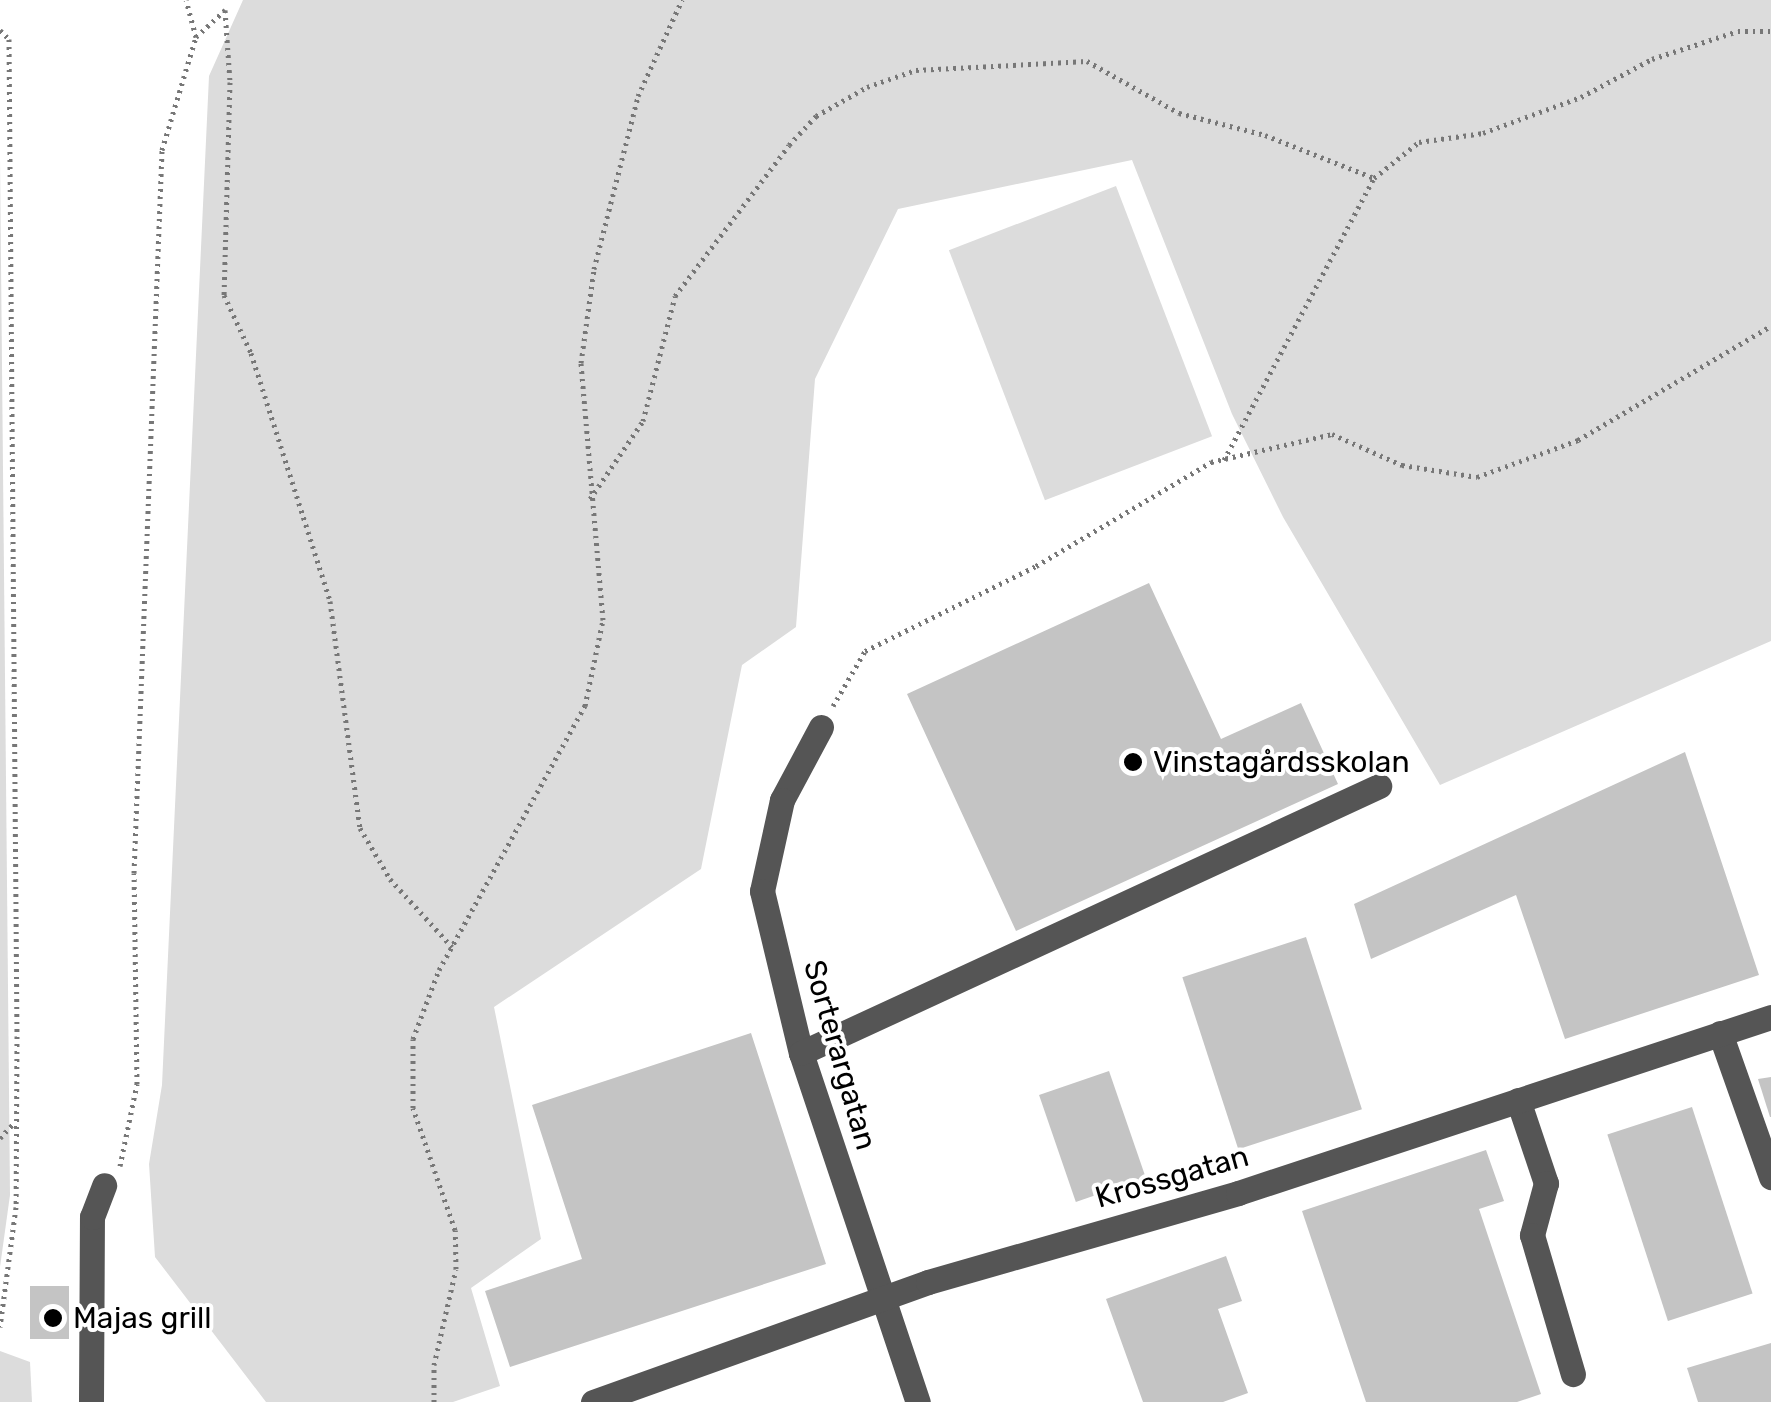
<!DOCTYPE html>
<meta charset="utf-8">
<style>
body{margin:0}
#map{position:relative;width:1771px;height:1402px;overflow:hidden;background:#fff;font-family:Rubik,sans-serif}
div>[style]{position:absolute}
.green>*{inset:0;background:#dcdcdc;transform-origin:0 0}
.building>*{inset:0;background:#c4c4c4;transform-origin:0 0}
.path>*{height:5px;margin-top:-2.5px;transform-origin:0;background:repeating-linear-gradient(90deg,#777 0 2.5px,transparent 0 7.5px)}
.minor>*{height:25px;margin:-12.5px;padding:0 12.5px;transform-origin:12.5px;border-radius:12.5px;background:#555}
.dots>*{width:28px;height:28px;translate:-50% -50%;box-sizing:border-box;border:5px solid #fff;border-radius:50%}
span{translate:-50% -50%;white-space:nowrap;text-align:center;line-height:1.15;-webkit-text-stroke:8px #fff;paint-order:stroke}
.poi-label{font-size:30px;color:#000}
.left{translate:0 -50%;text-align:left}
.street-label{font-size:30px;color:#000}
</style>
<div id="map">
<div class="green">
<i style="clip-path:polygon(243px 0,1771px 0,1771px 641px,1440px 785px,1283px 517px,1232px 414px,1132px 160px,898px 209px,815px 379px,796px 627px,742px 665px,701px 869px,494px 1007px,541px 1239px,471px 1288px,500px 1386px,453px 1402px,266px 1402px,155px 1257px,149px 1164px,162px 1085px,209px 76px)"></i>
<i style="clip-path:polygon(0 158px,10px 1195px,0 1267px)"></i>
<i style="left:1116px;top:186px;width:268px;height:179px;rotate:69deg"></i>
<i style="clip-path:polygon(0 1351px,30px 1362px,32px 1402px,0 1402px)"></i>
</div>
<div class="building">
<i style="clip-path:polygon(1149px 583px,1221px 739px,1301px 703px,1338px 784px,1016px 931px,907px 694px)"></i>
<i style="clip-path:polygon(1685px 752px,1759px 975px,1565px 1039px,1516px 895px,1371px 959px,1354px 904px)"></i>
<i style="left:1306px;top:937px;width:181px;height:130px;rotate:72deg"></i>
<i style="clip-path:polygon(751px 1033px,826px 1264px,510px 1367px,485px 1291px,582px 1259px,532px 1105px)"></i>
<i style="left:1109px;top:1071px;width:113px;height:74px;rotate:71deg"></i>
<i style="clip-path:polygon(1771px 1077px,1771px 1117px,1770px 1117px,1758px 1079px)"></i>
<i style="left:1692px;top:1107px;width:196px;height:89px;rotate:72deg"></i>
<i style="clip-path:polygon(1486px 1150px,1504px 1201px,1479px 1209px,1541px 1394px,1517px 1402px,1366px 1402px,1302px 1211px)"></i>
<i style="clip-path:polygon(1226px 1256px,1242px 1301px,1218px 1309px,1248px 1393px,1223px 1402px,1143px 1402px,1106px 1299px)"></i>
<i style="left:30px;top:1286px;width:39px;height:53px"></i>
<i style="clip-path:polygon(1771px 1343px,1771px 1402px,1698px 1402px,1687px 1368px)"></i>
</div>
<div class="path">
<i style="left:0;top:30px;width:13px;rotate:45deg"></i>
<i style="left:9px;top:39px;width:997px;rotate:89.54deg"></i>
<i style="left:17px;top:1036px;width:171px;rotate:90.3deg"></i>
<i style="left:16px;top:1207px;width:121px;rotate:97.6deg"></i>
<i style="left:196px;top:37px;width:40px;rotate:-43deg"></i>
<i style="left:225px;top:10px;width:72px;rotate:86deg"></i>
<i style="left:230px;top:82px;width:213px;rotate:91.6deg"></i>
<i style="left:224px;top:295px;width:64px;rotate:65deg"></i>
<i style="left:251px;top:353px;width:260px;rotate:72.3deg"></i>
<i style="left:330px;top:601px;width:229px;rotate:82.5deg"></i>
<i style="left:360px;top:828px;width:59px;rotate:59.5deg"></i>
<i style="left:390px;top:879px;width:92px;rotate:47.6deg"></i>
<i style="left:1224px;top:460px;width:319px;rotate:-62deg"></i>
<i style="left:1374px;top:178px;width:58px;rotate:-38.7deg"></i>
<i style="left:1419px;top:142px;width:65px;rotate:-8deg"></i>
<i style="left:1483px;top:133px;width:104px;rotate:-20.2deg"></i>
<i style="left:1581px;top:97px;width:81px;rotate:-28.2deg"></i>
<i style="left:1652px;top:59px;width:90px;rotate:-18deg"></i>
<i style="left:1738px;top:31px;width:33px"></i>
<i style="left:590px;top:499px;width:94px;rotate:-55.8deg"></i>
<i style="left:643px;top:421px;width:129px;rotate:-75.6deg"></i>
<i style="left:675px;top:296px;width:189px;rotate:-52.9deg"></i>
<i style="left:789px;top:145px;width:40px;rotate:-47deg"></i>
<i style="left:816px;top:116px;width:59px;rotate:-29.6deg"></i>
<i style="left:867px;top:87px;width:52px;rotate:-19.1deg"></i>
<i style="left:916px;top:70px;width:171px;rotate:-3deg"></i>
<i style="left:1087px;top:61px;width:106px;rotate:29.5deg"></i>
<i style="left:1179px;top:113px;width:89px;rotate:14.3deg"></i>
<i style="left:1265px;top:135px;width:117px;rotate:21.5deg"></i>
<i style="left:833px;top:706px;width:64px;rotate:-59.8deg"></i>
<i style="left:865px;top:651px;width:191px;rotate:-26.4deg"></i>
<i style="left:1036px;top:566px;width:204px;rotate:-30.7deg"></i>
<i style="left:1211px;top:462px;width:124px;rotate:-13deg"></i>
<i style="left:1332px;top:434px;width:77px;rotate:23.9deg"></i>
<i style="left:1402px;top:465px;width:76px;rotate:9.1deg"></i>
<i style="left:1477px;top:477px;width:108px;rotate:-20.1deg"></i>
<i style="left:1578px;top:440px;width:224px;rotate:-30.6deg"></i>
<i style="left:0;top:1138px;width:21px;rotate:-47deg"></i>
<i style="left:120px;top:1166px;width:84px;rotate:-78.3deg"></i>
<i style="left:137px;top:1084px;width:211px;rotate:-90.8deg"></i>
<i style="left:134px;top:873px;width:724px;rotate:-87.78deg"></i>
<i style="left:162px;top:150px;width:118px;rotate:-73.3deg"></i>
<i style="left:196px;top:37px;width:38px;rotate:-105deg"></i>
<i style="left:434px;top:1402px;width:37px;rotate:-90deg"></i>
<i style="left:434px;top:1365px;width:98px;rotate:-77.1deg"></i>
<i style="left:456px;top:1269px;width:39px;rotate:-91deg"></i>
<i style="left:455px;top:1230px;width:129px;rotate:-109deg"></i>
<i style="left:413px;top:1108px;width:69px;rotate:-90deg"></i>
<i style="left:413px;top:1039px;width:74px;rotate:-69.4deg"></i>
<i style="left:439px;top:970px;width:302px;rotate:-61.1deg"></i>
<i style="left:585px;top:706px;width:88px;rotate:-78.2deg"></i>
<i style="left:603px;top:620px;width:258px;rotate:-94.9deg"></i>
<i style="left:581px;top:363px;width:95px;rotate:-82.1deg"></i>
<i style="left:594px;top:269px;width:179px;rotate:-75.7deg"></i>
<i style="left:638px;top:96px;width:106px;rotate:-65.4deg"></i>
</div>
<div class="minor">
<i style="left:821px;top:727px;width:83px;rotate:118.1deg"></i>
<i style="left:782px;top:800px;width:93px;rotate:102.4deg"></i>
<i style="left:762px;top:891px;width:167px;rotate:76.5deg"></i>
<i style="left:801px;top:1053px;width:368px;rotate:71.5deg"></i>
<i style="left:1720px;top:1033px;width:153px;rotate:70.5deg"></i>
<i style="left:801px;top:1053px;width:637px;rotate:-24.79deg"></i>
<i style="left:1518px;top:1100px;width:88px;rotate:71.4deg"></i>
<i style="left:1546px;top:1183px;width:54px;rotate:105.1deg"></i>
<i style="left:1532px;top:1235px;width:145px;rotate:73.6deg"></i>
<i style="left:91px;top:1402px;width:185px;rotate:-89.7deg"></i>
<i style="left:92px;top:1217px;width:34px;rotate:-69deg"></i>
<i style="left:593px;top:1402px;width:356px;rotate:-19.7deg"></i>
<i style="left:928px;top:1282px;width:323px;rotate:-16deg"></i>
<i style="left:1238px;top:1193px;width:561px;rotate:-18.27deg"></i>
</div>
<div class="dots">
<i style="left:1133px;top:762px;background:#000"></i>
<i style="left:53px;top:1318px;background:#000"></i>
</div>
<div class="poi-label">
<span class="left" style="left:1153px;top:762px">Vinstagårdsskolan</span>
<span class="left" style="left:73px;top:1318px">Majas grill</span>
</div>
<div class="street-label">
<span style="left:840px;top:1055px;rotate:74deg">Sorterargatan</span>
<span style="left:1172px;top:1177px;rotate:-16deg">Krossgatan</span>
</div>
</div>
